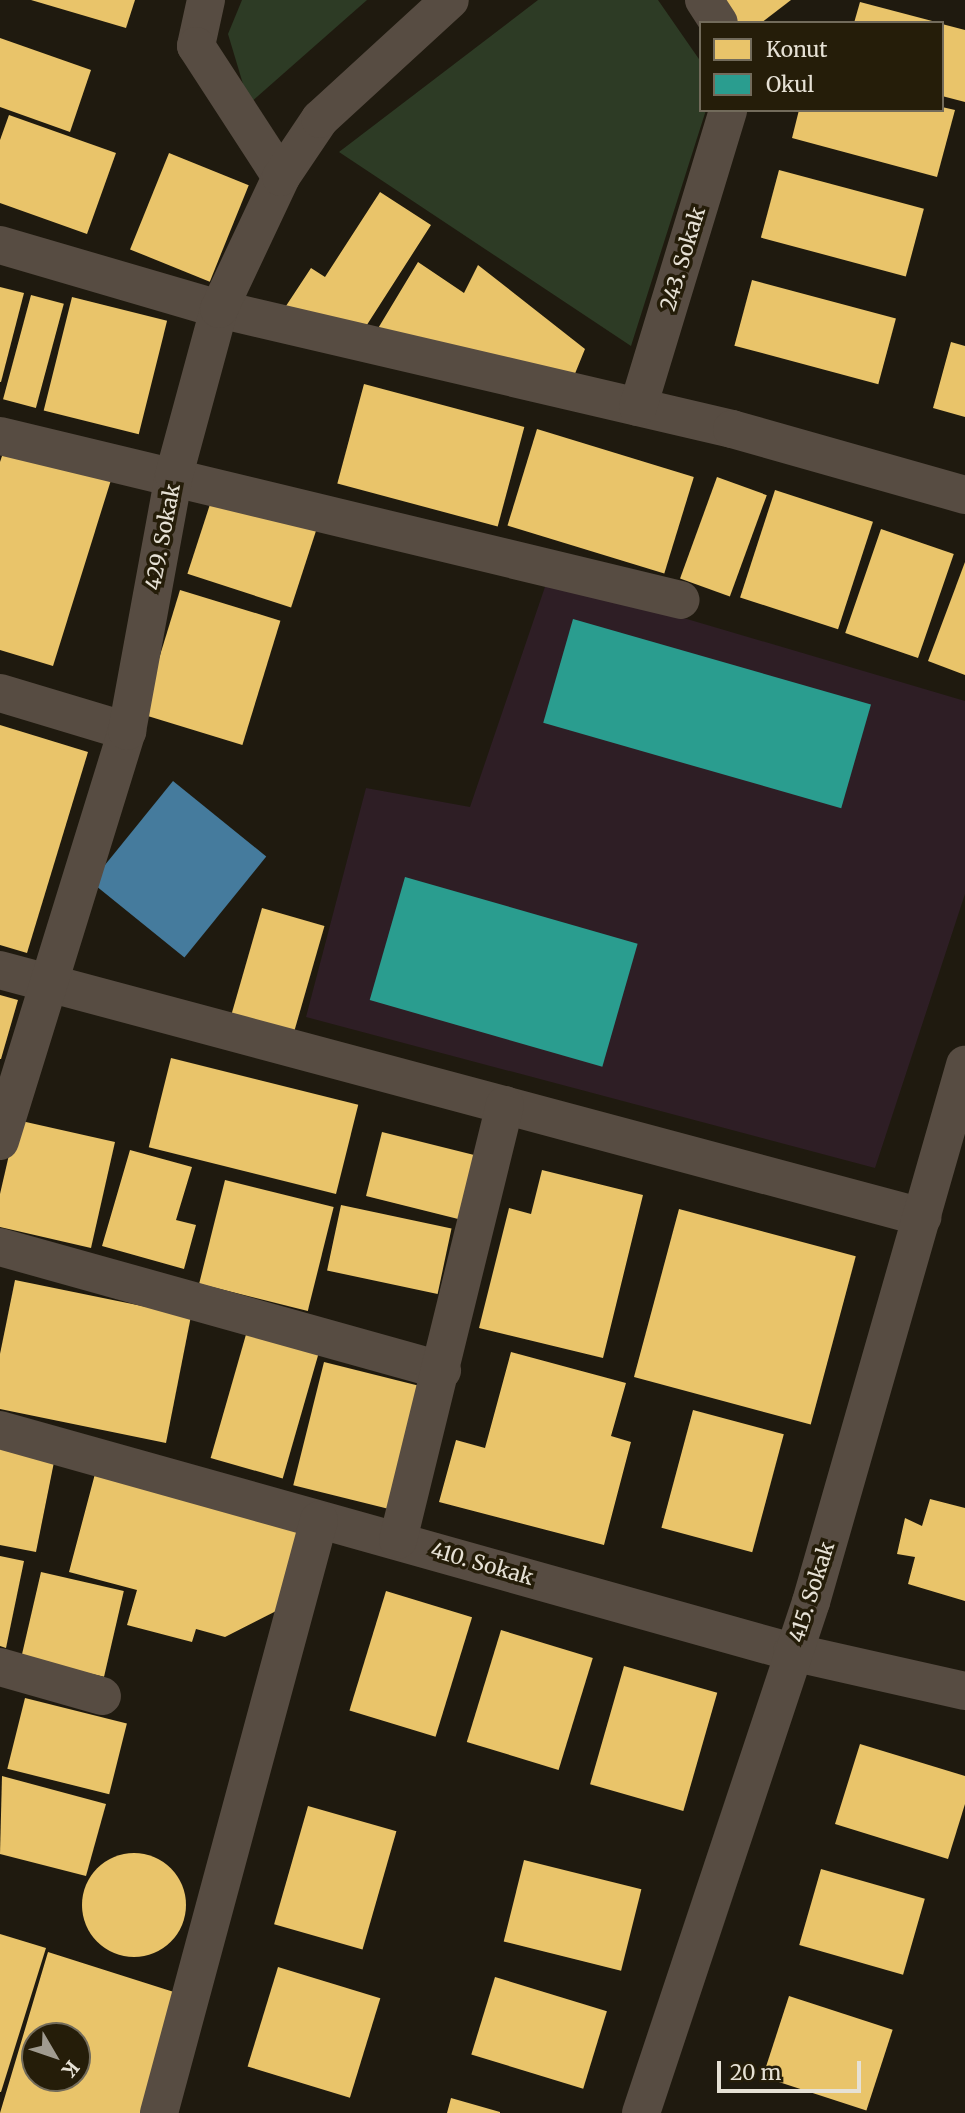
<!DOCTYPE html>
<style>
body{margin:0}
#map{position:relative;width:965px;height:2113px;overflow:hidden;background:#1f1a0f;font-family:Merriweather,serif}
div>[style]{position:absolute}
.education>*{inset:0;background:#2e1e25}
.green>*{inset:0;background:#2d3b25}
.homes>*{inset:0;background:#e9c46a;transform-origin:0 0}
.round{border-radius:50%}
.schools>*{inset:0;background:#2a9d8f;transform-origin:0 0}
.public>*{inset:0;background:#457b9d;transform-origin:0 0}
.minor>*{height:38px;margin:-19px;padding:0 19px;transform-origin:19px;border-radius:19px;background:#574c42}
.tertiary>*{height:38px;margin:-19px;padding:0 19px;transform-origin:19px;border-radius:19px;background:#574c42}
span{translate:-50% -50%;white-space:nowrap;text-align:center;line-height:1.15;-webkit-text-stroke:7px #251d09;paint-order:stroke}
.street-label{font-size:21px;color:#e6e1d5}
.legend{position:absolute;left:699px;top:21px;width:245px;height:91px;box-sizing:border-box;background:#251d09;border:2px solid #726b5b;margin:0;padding:9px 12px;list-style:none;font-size:21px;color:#e6e1d5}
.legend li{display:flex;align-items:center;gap:14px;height:35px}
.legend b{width:35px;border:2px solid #726b5b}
.north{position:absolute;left:21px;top:2022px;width:70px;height:70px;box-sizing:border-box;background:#251d09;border:2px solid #726b5b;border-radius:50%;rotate:129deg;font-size:19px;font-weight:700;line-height:28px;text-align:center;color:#e6e1d5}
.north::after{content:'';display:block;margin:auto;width:24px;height:32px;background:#a09b90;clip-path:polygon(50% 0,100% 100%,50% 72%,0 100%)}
.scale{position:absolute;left:717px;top:2061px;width:144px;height:32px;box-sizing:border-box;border:4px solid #e6e1d5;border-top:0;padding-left:9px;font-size:21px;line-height:24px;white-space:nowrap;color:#e6e1d5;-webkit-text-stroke:5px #251d09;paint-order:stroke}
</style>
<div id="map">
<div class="education">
<i style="clip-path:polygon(548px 578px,965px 701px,965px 894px,875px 1168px,306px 1017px,366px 788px,470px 807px)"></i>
</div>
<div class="green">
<i style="clip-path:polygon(242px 0,367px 0,249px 104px,228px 34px)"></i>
<i style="clip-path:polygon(538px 0,658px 0,701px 62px,701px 110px,706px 110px,631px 346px,339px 152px)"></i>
</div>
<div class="homes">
<i style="clip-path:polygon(31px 0,135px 0,126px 28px)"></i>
<i style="clip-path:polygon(714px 0,791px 0,761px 23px,731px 23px)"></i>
<i style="clip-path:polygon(860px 2px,936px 22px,936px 23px,854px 23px)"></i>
<i style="clip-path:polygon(942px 24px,965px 30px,965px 102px,942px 96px)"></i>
<i style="clip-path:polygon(0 38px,91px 70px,70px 132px,0 107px)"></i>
<i style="clip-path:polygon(942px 107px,955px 110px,937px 177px,792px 138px,799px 110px)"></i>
<i style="clip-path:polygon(9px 115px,116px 153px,87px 234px,0 203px,0 140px)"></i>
<i style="left:169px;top:153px;width:86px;height:104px;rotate:22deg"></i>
<i style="left:779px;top:170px;width:150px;height:70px;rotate:15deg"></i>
<i style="clip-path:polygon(380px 192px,431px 225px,363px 331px,284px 309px,311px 268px,325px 277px)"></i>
<i style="clip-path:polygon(418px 262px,464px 293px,478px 265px,585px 349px,570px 386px,371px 340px)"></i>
<i style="left:752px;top:280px;width:149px;height:68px;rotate:15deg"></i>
<i style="clip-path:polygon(0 287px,24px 293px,1px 382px,0 382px)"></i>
<i style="left:31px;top:295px;width:34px;height:108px;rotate:15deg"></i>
<i style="left:72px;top:297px;width:98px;height:117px;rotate:14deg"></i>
<i style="clip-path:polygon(951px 342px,965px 346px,965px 417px,933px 408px)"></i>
<i style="left:364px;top:384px;width:166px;height:103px;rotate:15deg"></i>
<i style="left:537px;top:429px;width:164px;height:101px;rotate:17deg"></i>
<i style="clip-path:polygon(5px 447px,111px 480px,53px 666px,0 650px,0 462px)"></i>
<i style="left:717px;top:477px;width:53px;height:108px;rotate:20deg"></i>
<i style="left:775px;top:490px;width:103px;height:113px;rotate:18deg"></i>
<i style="left:214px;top:492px;width:109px;height:86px;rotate:18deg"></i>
<i style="left:881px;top:529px;width:77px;height:110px;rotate:19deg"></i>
<i style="clip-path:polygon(965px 562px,965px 675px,928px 661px)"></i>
<i style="left:180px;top:590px;width:105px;height:130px;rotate:17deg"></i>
<i style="clip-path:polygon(0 725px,88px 752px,27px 953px,0 945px)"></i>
<i style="left:262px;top:908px;width:65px;height:113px;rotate:16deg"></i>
<i style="clip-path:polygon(0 995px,18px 1000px,1px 1059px,0 1059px)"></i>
<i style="left:171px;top:1058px;width:193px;height:92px;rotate:14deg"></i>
<i style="clip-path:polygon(17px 1120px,115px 1142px,91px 1248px,0 1227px,0 1194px)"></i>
<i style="left:382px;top:1132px;width:96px;height:66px;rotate:14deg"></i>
<i style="clip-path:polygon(130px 1150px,192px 1167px,176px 1220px,196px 1225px,184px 1269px,102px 1246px)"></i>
<i style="clip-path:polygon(542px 1170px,643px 1195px,603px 1358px,479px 1328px,509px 1208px,531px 1214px)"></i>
<i style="left:225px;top:1180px;width:112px;height:107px;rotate:14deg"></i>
<i style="left:341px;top:1205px;width:113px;height:67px;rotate:12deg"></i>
<i style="left:679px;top:1209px;width:183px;height:174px;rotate:15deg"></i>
<i style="clip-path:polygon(15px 1280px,191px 1316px,166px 1443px,0 1409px,0 1354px)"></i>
<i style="left:247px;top:1331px;width:75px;height:132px;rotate:16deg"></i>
<i style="clip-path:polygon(511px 1352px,626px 1383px,611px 1436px,631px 1442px,604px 1545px,439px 1502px,456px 1440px,485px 1448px)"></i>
<i style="left:324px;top:1362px;width:106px;height:127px;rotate:14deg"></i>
<i style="left:693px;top:1410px;width:94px;height:122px;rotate:15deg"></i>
<i style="clip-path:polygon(0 1446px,55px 1457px,36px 1552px,0 1545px)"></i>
<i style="clip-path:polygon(96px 1470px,309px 1527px,288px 1605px,225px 1637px,196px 1629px,192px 1642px,127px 1625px,137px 1590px,69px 1572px)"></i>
<i style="clip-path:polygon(930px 1499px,965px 1508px,965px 1601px,908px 1584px,915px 1557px,897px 1554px,905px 1518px,922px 1526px)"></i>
<i style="clip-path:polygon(0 1556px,24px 1561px,6px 1648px,0 1646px)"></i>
<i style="left:41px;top:1572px;width:85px;height:88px;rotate:13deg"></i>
<i style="left:386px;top:1591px;width:90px;height:125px;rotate:17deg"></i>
<i style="left:501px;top:1630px;width:96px;height:117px;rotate:17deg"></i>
<i style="left:624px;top:1666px;width:97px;height:123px;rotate:16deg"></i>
<i style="left:25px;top:1698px;width:105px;height:73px;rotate:14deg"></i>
<i style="clip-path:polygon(860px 1744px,965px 1776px,965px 1804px,948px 1859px,835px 1824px)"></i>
<i style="clip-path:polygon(2px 1776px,106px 1804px,86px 1876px,0 1854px)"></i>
<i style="left:308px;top:1806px;width:92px;height:123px;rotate:16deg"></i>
<i class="round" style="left:82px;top:1853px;width:104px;height:104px"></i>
<i style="left:524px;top:1860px;width:121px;height:84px;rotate:14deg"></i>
<i style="left:821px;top:1869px;width:108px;height:79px;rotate:16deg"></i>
<i style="clip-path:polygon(0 1934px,46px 1948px,1px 2092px,0 2092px)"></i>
<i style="clip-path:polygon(evenodd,48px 1952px,177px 1993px,140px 2113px,0 2113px,48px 1952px,35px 2036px,77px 2036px,77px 2078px,35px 2078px,35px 2036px)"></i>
<i style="left:278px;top:1967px;width:107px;height:104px;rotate:17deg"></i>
<i style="left:495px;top:1977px;width:117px;height:81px;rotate:17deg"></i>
<i style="left:789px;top:1996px;width:109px;height:85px;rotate:18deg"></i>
<i style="clip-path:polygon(451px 2098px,500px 2112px,500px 2113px,447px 2113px)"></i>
</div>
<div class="schools">
<i style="left:573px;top:619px;width:310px;height:108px;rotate:16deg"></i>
<i style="left:405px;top:877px;width:242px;height:128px;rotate:16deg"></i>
</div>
<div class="public">
<i style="left:173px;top:781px;width:120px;height:130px;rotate:39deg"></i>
</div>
<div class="minor">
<i style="left:206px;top:0;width:47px;rotate:102.3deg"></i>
<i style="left:196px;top:46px;width:156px;rotate:57deg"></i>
<i style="left:704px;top:0;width:27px;rotate:57deg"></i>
<i style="left:0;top:245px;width:228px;rotate:16.3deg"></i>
<i style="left:219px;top:309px;width:527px;rotate:13.17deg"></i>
<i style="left:732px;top:429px;width:242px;rotate:15.8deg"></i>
<i style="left:638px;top:407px;width:310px;rotate:-73.1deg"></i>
<i style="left:0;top:436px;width:700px;rotate:13.54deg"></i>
<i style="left:0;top:693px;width:133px;rotate:16.7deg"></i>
<i style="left:0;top:970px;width:955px;rotate:15deg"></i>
<i style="left:0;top:1141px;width:429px;rotate:-72.8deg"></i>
<i style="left:127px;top:731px;width:260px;rotate:-79.6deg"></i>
<i style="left:174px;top:475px;width:172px;rotate:-74.8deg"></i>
<i style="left:219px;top:309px;width:146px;rotate:-64.8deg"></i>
<i style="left:281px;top:177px;width:70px;rotate:-56.1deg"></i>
<i style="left:320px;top:119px;width:176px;rotate:-42.5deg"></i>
<i style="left:0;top:1247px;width:459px;rotate:15.6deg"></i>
<i style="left:0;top:1430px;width:823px;rotate:15.66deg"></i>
<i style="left:792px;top:1652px;width:177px;rotate:12.7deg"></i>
<i style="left:398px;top:1540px;width:448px;rotate:-76.2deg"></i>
<i style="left:0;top:1667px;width:106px;rotate:15.9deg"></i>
<i style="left:159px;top:2113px;width:614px;rotate:-74.9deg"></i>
</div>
<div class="tertiary">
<i style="left:641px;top:2113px;width:539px;rotate:-71.6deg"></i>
<i style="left:811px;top:1602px;width:559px;rotate:-74deg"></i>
</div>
<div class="street-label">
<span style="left:683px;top:259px;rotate:-73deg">243. Sokak</span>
<span style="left:163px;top:537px;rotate:-79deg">429. Sokak</span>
<span style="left:482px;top:1564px;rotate:16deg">410. Sokak</span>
<span style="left:812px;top:1592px;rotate:-72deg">415. Sokak</span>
</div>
<ul class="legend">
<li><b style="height:19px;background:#e9c46a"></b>Konut</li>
<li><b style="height:19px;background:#2a9d8f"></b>Okul</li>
</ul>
<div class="north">K</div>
<div class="scale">20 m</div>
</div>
